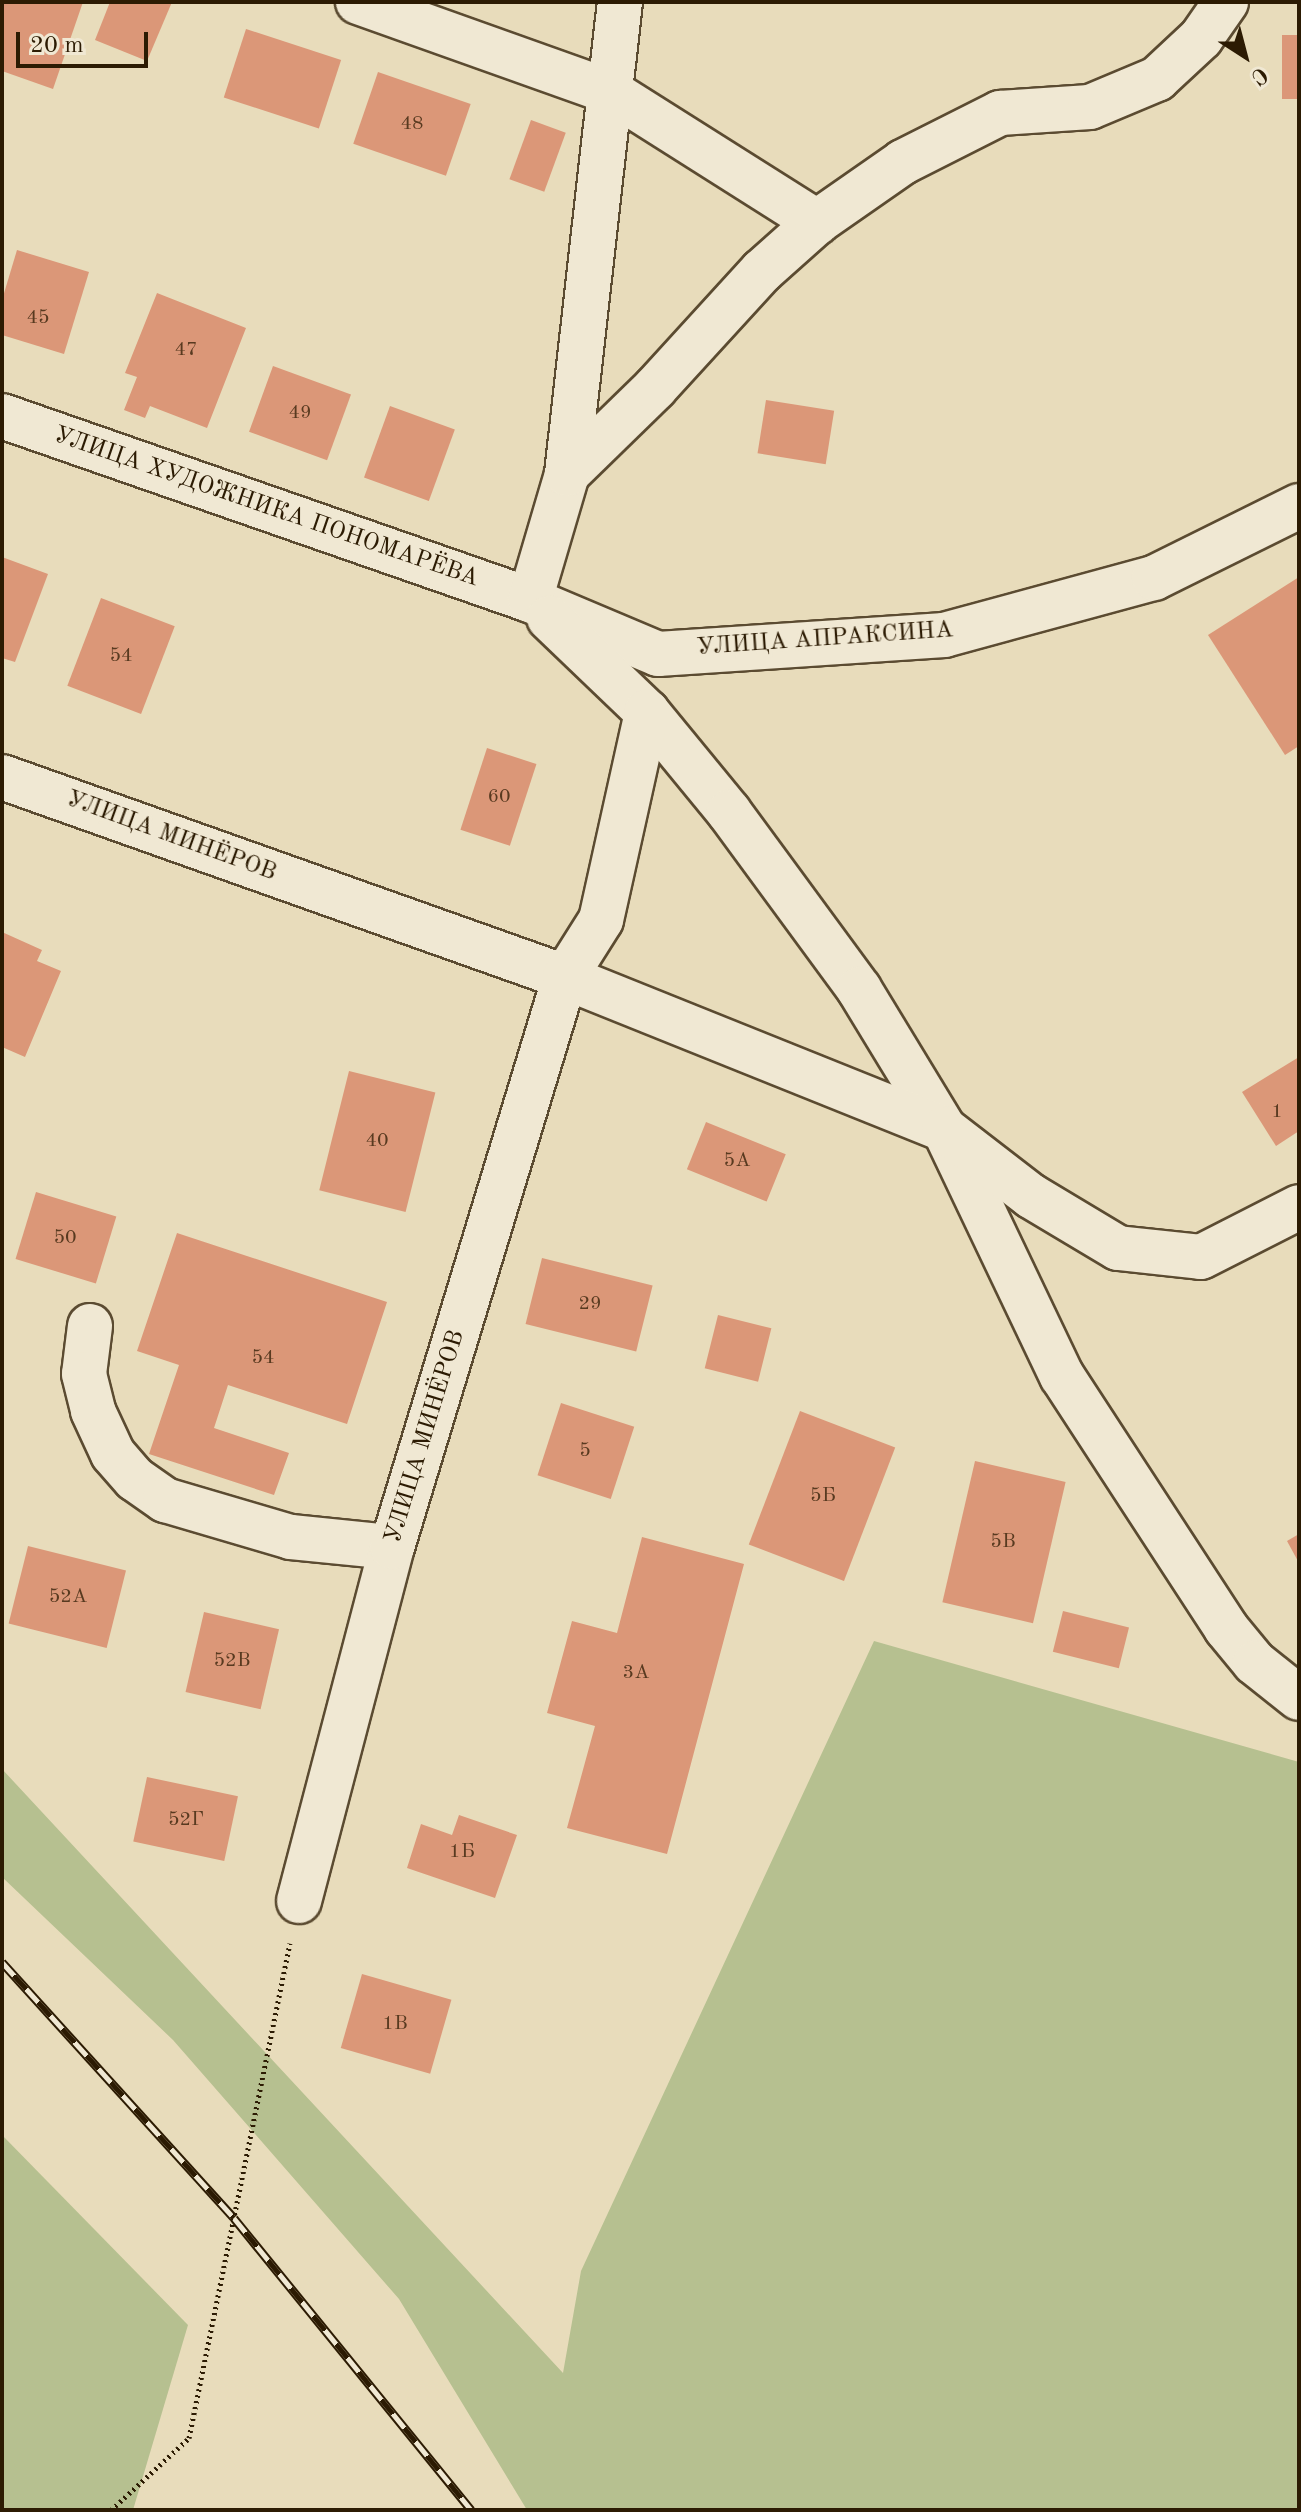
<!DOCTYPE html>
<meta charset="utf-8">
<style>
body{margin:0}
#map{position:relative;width:1301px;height:2512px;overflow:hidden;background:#e8dcbb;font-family:"Old Standard TT",serif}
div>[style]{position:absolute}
.green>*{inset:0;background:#b6c090}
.building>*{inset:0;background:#db9778;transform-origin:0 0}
.path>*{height:5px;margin-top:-2.5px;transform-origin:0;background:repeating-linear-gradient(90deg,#2c1b03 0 2px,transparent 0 6px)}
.roads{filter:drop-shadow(2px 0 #5b4b31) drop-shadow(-2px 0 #5b4b31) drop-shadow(0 2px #5b4b31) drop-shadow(0 -2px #5b4b31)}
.minor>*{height:44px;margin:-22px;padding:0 22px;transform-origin:22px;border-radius:22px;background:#f0e8d3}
.rail>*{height:9px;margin-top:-4.5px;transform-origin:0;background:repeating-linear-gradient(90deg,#f0e8d3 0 18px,#2c1b03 0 36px);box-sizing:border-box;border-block:2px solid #2c1b03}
span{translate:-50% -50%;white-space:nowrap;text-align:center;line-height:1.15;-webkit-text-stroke:6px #f0e8d3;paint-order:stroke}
.number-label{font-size:20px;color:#583a20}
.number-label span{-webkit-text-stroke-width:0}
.street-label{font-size:24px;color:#2c1b03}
.frame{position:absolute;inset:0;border:4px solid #2c1b03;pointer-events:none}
.north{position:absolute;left:1205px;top:16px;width:80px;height:80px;-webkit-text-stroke:6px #f0e8d3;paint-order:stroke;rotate:144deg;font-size:22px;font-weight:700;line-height:32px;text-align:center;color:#2c1b03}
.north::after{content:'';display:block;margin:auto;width:28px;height:36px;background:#2c1b03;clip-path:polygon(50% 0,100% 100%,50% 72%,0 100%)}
.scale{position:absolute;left:16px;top:32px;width:132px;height:36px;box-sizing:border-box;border:4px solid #2c1b03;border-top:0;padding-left:10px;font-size:24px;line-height:28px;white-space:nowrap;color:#2c1b03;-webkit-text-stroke:6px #f0e8d3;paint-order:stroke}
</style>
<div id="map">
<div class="green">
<i style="clip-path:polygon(874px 1641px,1299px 1762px,1299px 2510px,527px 2510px,399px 2299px,173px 2040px,2px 1877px,2px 1769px,563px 2373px,581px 2271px)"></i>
<i style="clip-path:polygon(2px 2135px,188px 2325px,133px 2510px,2px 2510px)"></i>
</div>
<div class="building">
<i style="clip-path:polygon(2px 2px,83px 2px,53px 89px,2px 71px)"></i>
<i style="clip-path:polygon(110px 2px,172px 2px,147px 61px,95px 40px)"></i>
<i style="left:246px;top:29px;width:100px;height:72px;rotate:18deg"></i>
<i style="left:1282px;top:35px;width:17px;height:64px"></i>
<i style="left:378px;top:72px;width:98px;height:76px;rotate:19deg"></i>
<i style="left:531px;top:120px;width:37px;height:63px;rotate:20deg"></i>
<i style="clip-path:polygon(17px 250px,89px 272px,64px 354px,2px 335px,2px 300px)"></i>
<i style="clip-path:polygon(157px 293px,246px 328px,207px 428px,150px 406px,145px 418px,124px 410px,137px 377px,125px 373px)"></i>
<i style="left:273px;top:366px;width:83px;height:70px;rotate:20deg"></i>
<i style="left:766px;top:400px;width:69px;height:54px;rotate:9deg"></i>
<i style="left:390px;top:406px;width:69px;height:76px;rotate:20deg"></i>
<i style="clip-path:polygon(2px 557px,48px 574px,15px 662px,2px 658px)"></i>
<i style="clip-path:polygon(1299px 577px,1299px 746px,1285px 755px,1208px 635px)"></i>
<i style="left:101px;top:598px;width:79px;height:94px;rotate:21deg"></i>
<i style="left:487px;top:748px;width:52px;height:86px;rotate:18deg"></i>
<i style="clip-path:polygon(2px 932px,42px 950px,37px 961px,61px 971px,25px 1057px,2px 1047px)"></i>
<i style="clip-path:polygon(1299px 1057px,1299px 1131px,1276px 1146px,1242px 1092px)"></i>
<i style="left:349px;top:1071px;width:89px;height:123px;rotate:14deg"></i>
<i style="left:706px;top:1122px;width:86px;height:51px;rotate:22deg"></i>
<i style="left:36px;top:1192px;width:84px;height:70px;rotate:17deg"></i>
<i style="clip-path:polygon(177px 1233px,387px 1302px,347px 1424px,228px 1385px,214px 1428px,289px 1453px,274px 1495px,149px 1454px,179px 1365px,137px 1351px)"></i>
<i style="left:542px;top:1258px;width:114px;height:68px;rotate:14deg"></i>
<i style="left:718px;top:1315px;width:55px;height:55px;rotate:14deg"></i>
<i style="left:561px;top:1403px;width:77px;height:76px;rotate:18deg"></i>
<i style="left:800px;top:1411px;width:102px;height:143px;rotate:21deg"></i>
<i style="left:975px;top:1461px;width:93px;height:145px;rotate:13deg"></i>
<i style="clip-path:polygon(1299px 1534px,1299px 1563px,1287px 1541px)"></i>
<i style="clip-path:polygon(642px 1537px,744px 1564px,667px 1854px,567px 1828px,595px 1726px,547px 1713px,572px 1621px,617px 1633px)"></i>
<i style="left:28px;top:1546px;width:101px;height:80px;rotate:14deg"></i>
<i style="left:1063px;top:1611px;width:68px;height:42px;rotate:14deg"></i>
<i style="left:204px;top:1612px;width:77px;height:82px;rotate:13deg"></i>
<i style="left:147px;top:1777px;width:93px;height:66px;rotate:12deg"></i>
<i style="clip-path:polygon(459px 1815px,517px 1835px,495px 1898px,407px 1868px,421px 1824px,452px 1835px)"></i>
<i style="left:362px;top:1974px;width:93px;height:77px;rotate:16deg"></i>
</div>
<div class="path">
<i style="left:111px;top:2510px;width:106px;rotate:-42.7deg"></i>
<i style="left:189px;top:2438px;width:505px;rotate:-78.47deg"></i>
</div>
<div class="roads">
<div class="minor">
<i style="left:358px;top:2px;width:269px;rotate:19.6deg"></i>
<i style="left:611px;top:92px;width:244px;rotate:32.3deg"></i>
<i style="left:2px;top:416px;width:559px;rotate:19.21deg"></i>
<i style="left:530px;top:600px;width:139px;rotate:22.9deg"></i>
<i style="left:658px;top:654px;width:287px;rotate:-3.8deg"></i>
<i style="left:944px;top:635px;width:218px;rotate:-15.2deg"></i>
<i style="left:1154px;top:578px;width:162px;rotate:-26.4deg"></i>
<i style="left:567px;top:474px;width:123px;rotate:-44.3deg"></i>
<i style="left:655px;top:388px;width:159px;rotate:-47.6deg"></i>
<i style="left:762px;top:271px;width:74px;rotate:-41.7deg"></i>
<i style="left:817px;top:222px;width:105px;rotate:-34.9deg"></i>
<i style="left:903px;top:162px;width:109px;rotate:-26.8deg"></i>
<i style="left:1000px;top:113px;width:90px;rotate:-3.8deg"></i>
<i style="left:1090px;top:107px;width:73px;rotate:-22.7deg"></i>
<i style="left:1157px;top:79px;width:60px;rotate:-43deg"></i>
<i style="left:1201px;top:38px;width:44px;rotate:-55.2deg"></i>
<i style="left:530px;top:600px;width:131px;rotate:-73.6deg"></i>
<i style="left:567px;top:474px;width:475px;rotate:-83.6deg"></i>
<i style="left:549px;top:618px;width:136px;rotate:43.8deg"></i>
<i style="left:647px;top:712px;width:129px;rotate:50.6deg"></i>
<i style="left:729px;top:812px;width:220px;rotate:53.7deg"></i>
<i style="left:859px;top:989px;width:164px;rotate:58.7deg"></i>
<i style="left:944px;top:1129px;width:274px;rotate:64.5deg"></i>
<i style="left:1062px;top:1376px;width:301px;rotate:56.9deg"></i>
<i style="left:1226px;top:1628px;width:45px;rotate:50.4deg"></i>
<i style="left:1255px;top:1663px;width:56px;rotate:38.5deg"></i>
<i style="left:2px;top:777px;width:597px;rotate:19.56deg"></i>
<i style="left:565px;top:977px;width:408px;rotate:21.9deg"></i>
<i style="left:944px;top:1129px;width:110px;rotate:37.6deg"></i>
<i style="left:1031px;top:1196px;width:101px;rotate:30.9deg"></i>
<i style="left:1118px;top:1248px;width:83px;rotate:6.2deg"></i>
<i style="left:1201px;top:1257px;width:110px;rotate:-27deg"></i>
<i style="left:90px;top:1326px;width:48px;rotate:97.1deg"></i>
<i style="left:84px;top:1374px;width:38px;rotate:76deg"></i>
<i style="left:93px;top:1411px;width:47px;rotate:65.1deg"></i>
<i style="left:113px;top:1454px;width:33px;rotate:49deg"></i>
<i style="left:135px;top:1479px;width:37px;rotate:35deg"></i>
<i style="left:165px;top:1500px;width:131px;rotate:16.4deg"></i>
<i style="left:291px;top:1537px;width:101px;rotate:5.7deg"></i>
<i style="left:299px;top:1901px;width:366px;rotate:-75.3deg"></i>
<i style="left:392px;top:1547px;width:596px;rotate:-73.12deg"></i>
<i style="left:565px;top:977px;width:67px;rotate:-57.7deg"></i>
<i style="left:601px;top:920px;width:213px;rotate:-77.5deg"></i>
</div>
</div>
<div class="rail">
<i style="left:2px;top:1962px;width:345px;rotate:47.8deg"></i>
<i style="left:234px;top:2218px;width:376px;rotate:50.9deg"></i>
</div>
<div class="number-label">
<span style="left:412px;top:124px">48</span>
<span style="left:38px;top:318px">45</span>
<span style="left:186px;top:350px">47</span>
<span style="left:300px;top:413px">49</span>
<span style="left:121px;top:656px">54</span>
<span style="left:499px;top:797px">60</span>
<span style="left:1277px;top:1112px">1</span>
<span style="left:377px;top:1141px">40</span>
<span style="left:737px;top:1161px">5А</span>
<span style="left:65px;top:1238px">50</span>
<span style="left:590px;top:1304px">29</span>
<span style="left:263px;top:1358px">54</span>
<span style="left:585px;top:1451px">5</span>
<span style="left:823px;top:1496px">5Б</span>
<span style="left:1003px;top:1542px">5В</span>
<span style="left:68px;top:1597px">52А</span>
<span style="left:232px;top:1661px">52В</span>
<span style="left:636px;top:1673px">3А</span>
<span style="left:186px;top:1820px">52Г</span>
<span style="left:462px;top:1852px">1Б</span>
<span style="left:395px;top:2024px">1В</span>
</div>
<div class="street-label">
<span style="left:266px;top:508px;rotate:19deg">УЛИЦА ХУДОЖНИКА ПОНОМАРЁВА</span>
<span style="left:825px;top:640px;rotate:-4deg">УЛИЦА АПРАКСИНА</span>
<span style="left:171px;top:837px;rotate:20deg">УЛИЦА МИНЁРОВ</span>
<span style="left:426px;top:1437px;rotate:-73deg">УЛИЦА МИНЁРОВ</span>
</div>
<div class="frame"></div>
<div class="north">С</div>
<div class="scale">20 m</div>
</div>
